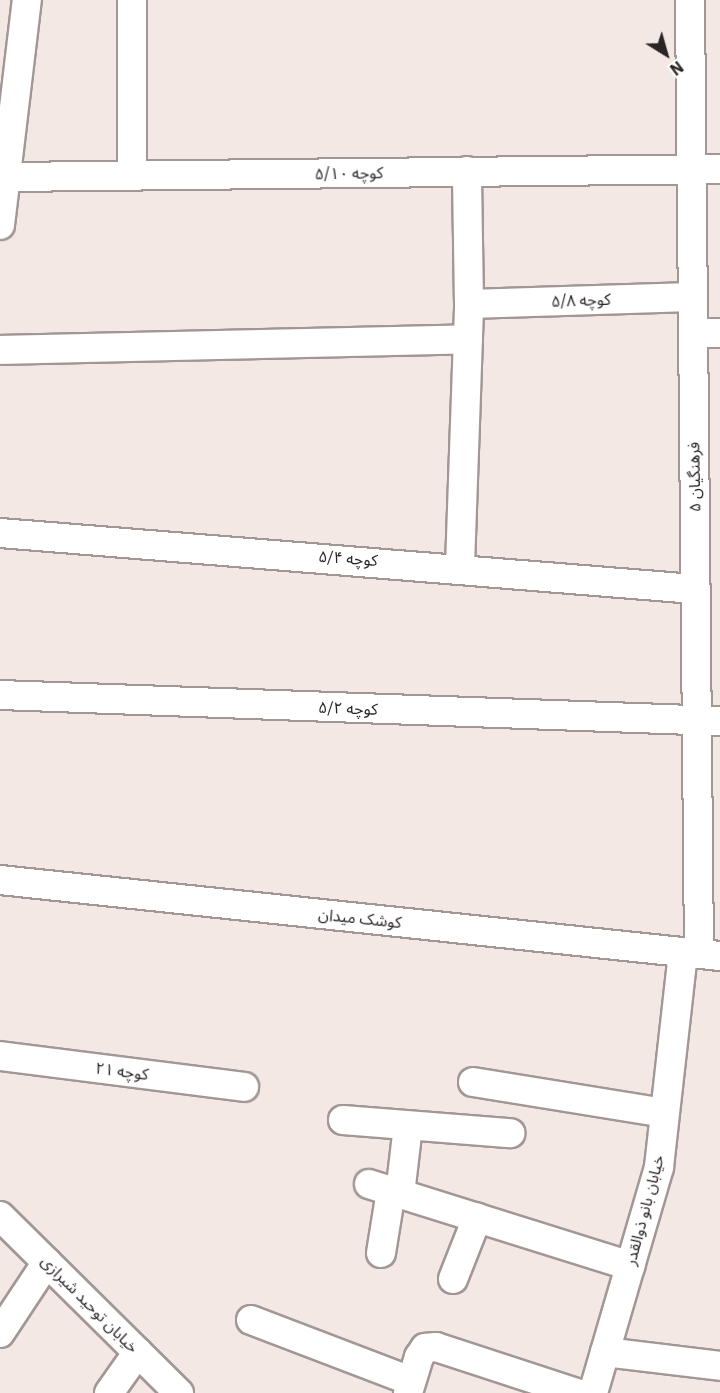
<!DOCTYPE html>
<meta charset="utf-8">
<style>
body{margin:0}
#map{position:relative;width:720px;height:1393px;overflow:hidden;background:#f4e8e5;font-family:"IBM Plex Sans","Noto Sans Arabic",sans-serif}
div>[style]{position:absolute}
.roads{filter:drop-shadow(2px 0 #a29795) drop-shadow(-2px 0 #a29795) drop-shadow(0 2px #a29795) drop-shadow(0 -2px #a29795)}
.minor>*{height:28px;margin:-14px;padding:0 14px;transform-origin:14px;border-radius:14px;background:#fff}
span{translate:-50% -50%;white-space:nowrap;text-align:center;line-height:1.15;-webkit-text-stroke:5px #fff;paint-order:stroke}
.street-label{font-size:16px;color:#2a2524}
.north{position:absolute;left:636px;top:24px;width:60px;height:60px;-webkit-text-stroke:4px #fff;paint-order:stroke;rotate:143deg;font-size:16px;font-weight:700;line-height:24px;text-align:center;color:#2a2524}
.north::after{content:'';display:block;margin:auto;width:21px;height:27px;background:#2a2524;clip-path:polygon(50% 0,100% 100%,50% 72%,0 100%)}
</style>
<div id="map">
<div class="roads">
<div class="minor">
<i style="left:132px;top:0;width:175px;rotate:90deg"></i>
<i style="left:690px;top:0;width:954px;rotate:89.46deg"></i>
<i style="left:7px;top:177px;width:713px;rotate:-0.64deg"></i>
<i style="left:0;top:225px;width:227px;rotate:-83.2deg"></i>
<i style="left:469px;top:304px;width:223px;rotate:-1.8deg"></i>
<i style="left:693px;top:333px;width:27px"></i>
<i style="left:0;top:350px;width:468px;rotate:-1.3deg"></i>
<i style="left:0;top:533px;width:697px;rotate:4.61deg"></i>
<i style="left:460px;top:566px;width:262px;rotate:-88deg"></i>
<i style="left:469px;top:304px;width:133px;rotate:-90.9deg"></i>
<i style="left:0;top:695px;width:720px;rotate:2.07deg"></i>
<i style="left:0;top:880px;width:724px;rotate:6.03deg"></i>
<i style="left:0;top:1056px;width:246px;rotate:7.2deg"></i>
<i style="left:473px;top:1082px;width:194px;rotate:9.2deg"></i>
<i style="left:343px;top:1120px;width:168px;rotate:4.5deg"></i>
<i style="left:369px;top:1184px;width:274px;rotate:17.4deg"></i>
<i style="left:400px;top:1194px;width:68px;rotate:-83.3deg"></i>
<i style="left:0;top:1216px;width:252px;rotate:44.7deg"></i>
<i style="left:381px;top:1253px;width:63px;rotate:-80.8deg"></i>
<i style="left:453px;top:1279px;width:66px;rotate:-68.5deg"></i>
<i style="left:251px;top:1320px;width:171px;rotate:20.9deg"></i>
<i style="left:0;top:1333px;width:85px;rotate:-56.5deg"></i>
<i style="left:605px;top:1352px;width:116px;rotate:6.9deg"></i>
<i style="left:109px;top:1393px;width:50px;rotate:-54.7deg"></i>
<i style="left:408px;top:1393px;width:38px;rotate:-73deg"></i>
<i style="left:419px;top:1357px;width:11px;rotate:-56deg"></i>
<i style="left:425px;top:1348px;width:11px;rotate:-5deg"></i>
<i style="left:436px;top:1347px;width:148px;rotate:18.1deg"></i>
<i style="left:593px;top:1393px;width:235px;rotate:-73.7deg"></i>
<i style="left:659px;top:1167px;width:216px;rotate:-83.6deg"></i>
</div>
</div>
<div class="street-label">
<span style="left:349px;top:173px;rotate:-1deg">کوچه ۵/۱۰</span>
<span style="left:581px;top:300px;rotate:-2deg">کوچه ۵/۸</span>
<span style="left:694px;top:477px;rotate:-91deg">فرهنگیان ۵</span>
<span style="left:348px;top:558px;rotate:4deg">کوچه ۵/۴</span>
<span style="left:348px;top:708px;rotate:2deg">کوچه ۵/۲</span>
<span style="left:360px;top:918px;rotate:6deg">کوشک میدان</span>
<span style="left:122px;top:1071px;rotate:7deg">کوچه ۲۱</span>
<span style="left:644px;top:1210px;rotate:-75deg">خیابان بانو ذوالقدر</span>
<span style="left:90px;top:1304px;rotate:45deg">خیابان توحید شیرازی</span>
</div>
<div class="north">N</div>
</div>
